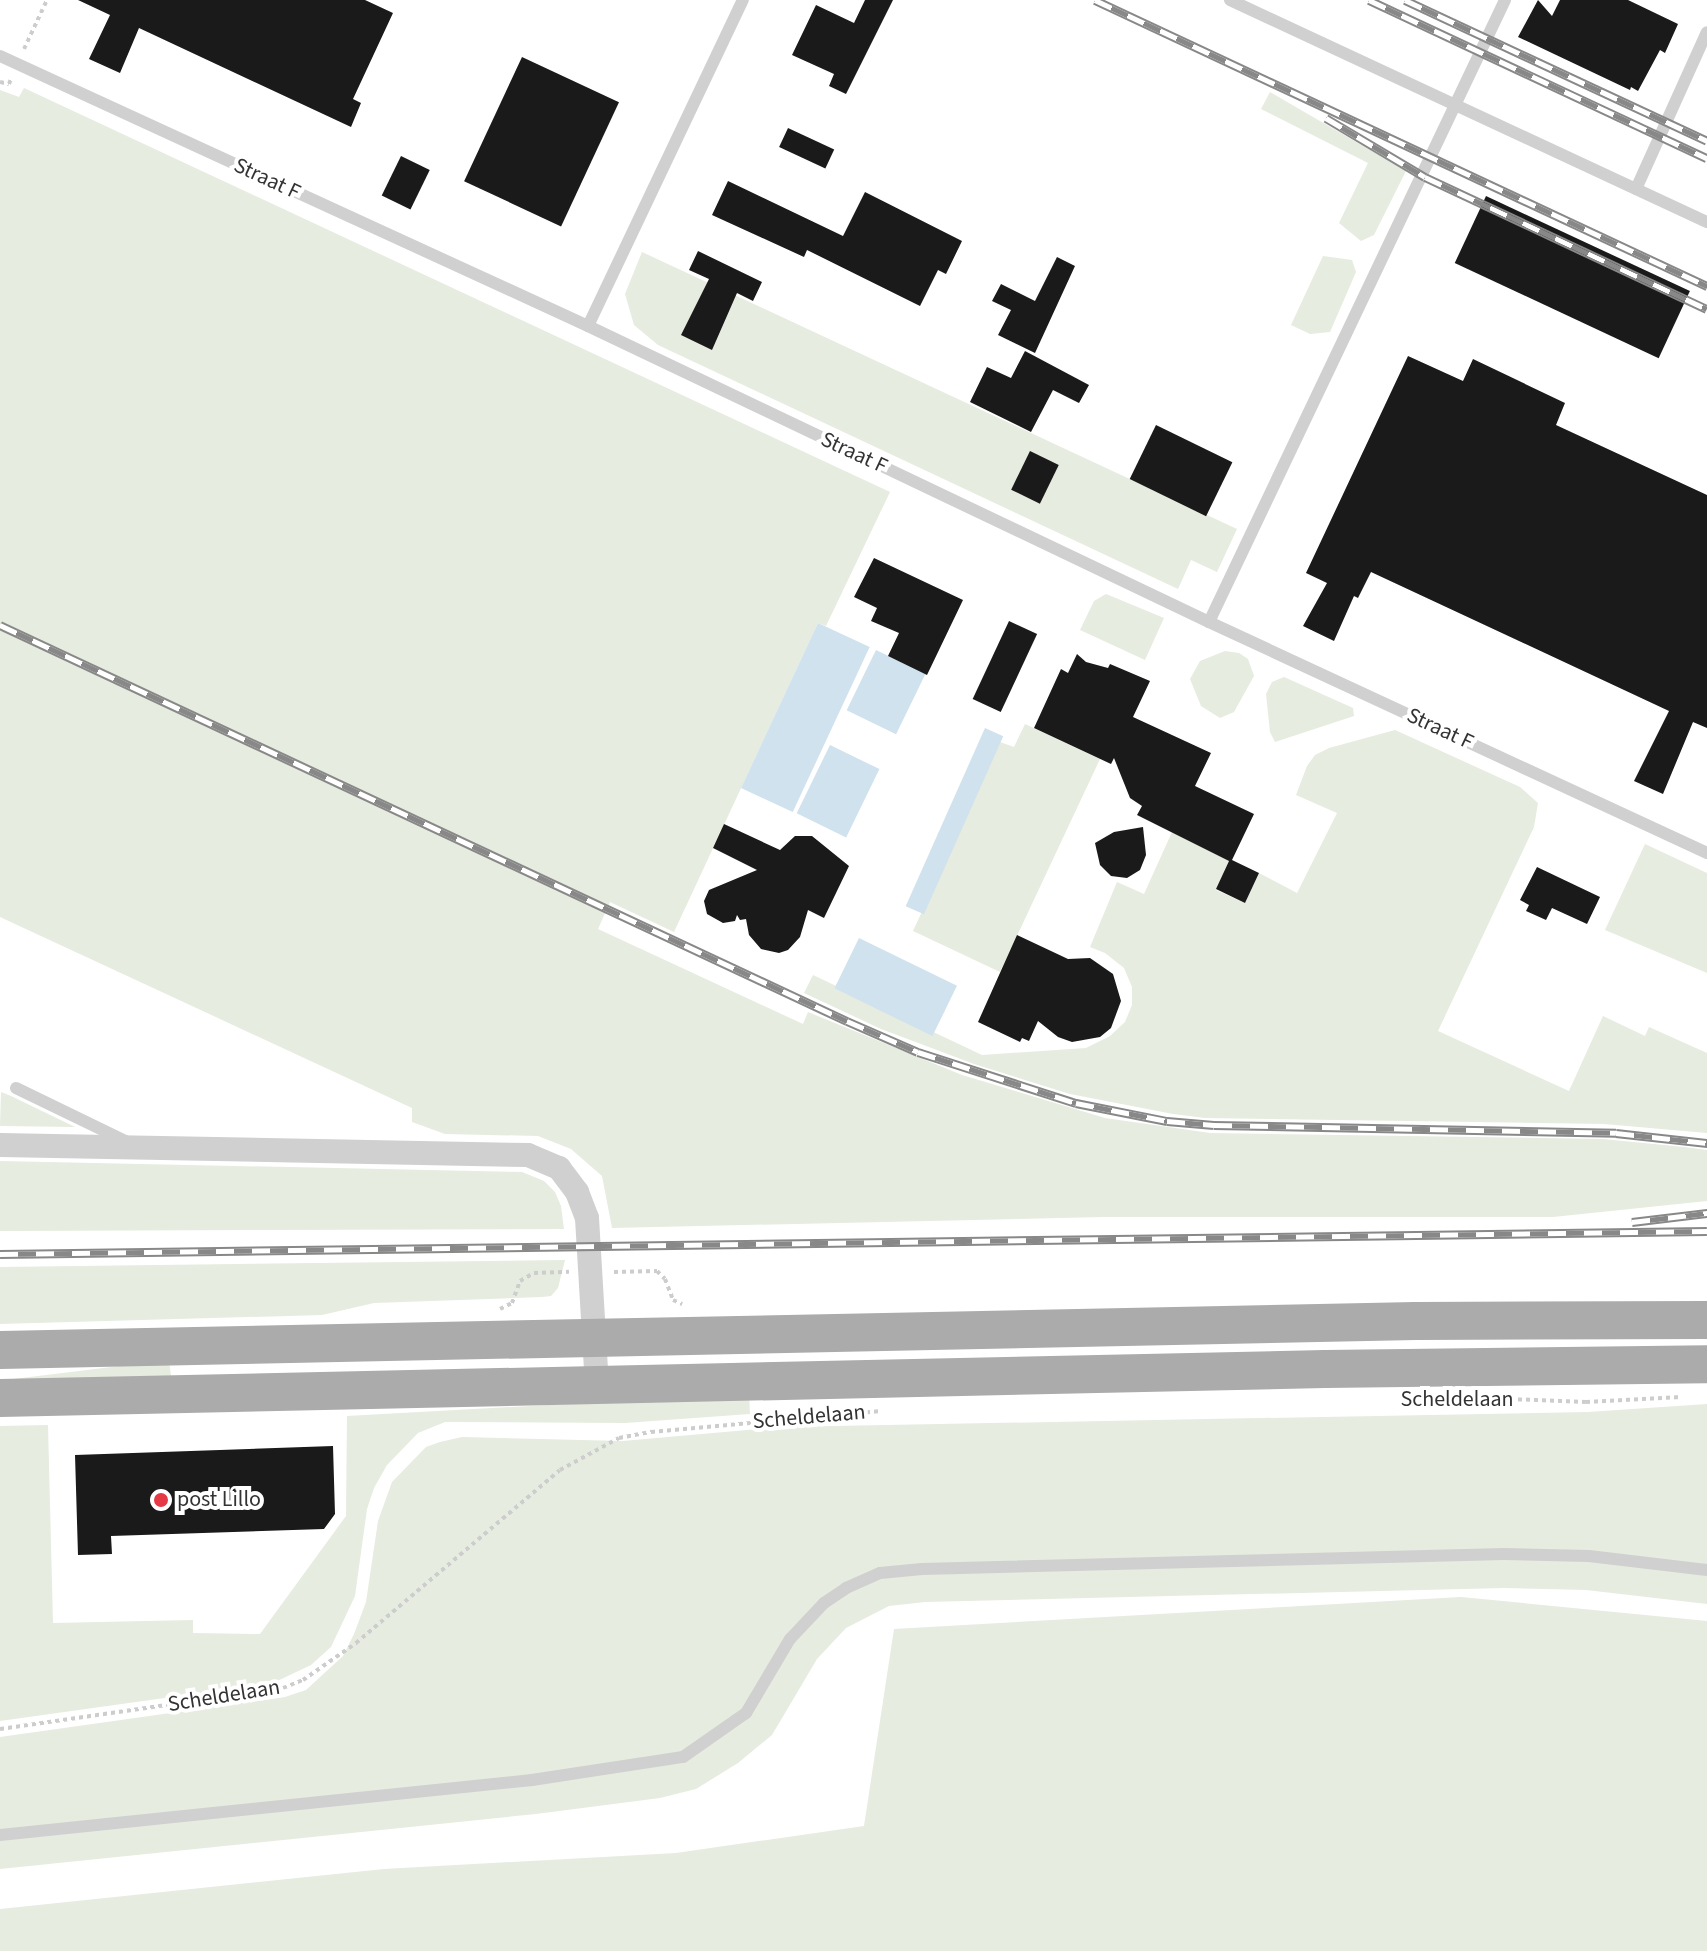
<!DOCTYPE html>
<style>
body{margin:0}
#map{position:relative;width:1707px;height:1951px;overflow:hidden;background:#fff;font-family:"Source Sans 3",sans-serif}
div>[style]{position:absolute}
.green>*{inset:0;background:#e6ecdf;transform-origin:0 0}
.water>*{inset:0;background:#cfe2ee;transform-origin:0 0}
.building>*{inset:0;background:#1a1a1a;transform-origin:0 0}
.path>*{height:4px;margin-top:-2px;transform-origin:0;background:repeating-linear-gradient(90deg,#cdcdcd 0 4px,transparent 0 8px)}
.lane>*{height:12px;margin:-6px;padding:0 6px;transform-origin:6px;border-radius:6px;background:#d0d0d0}
.street>*{height:24px;margin:-12px;padding:0 12px;transform-origin:12px;border-radius:12px;background:#d0d0d0}
.primary>*{height:38px;margin:-19px;padding:0 19px;transform-origin:19px;border-radius:19px;background:#ababab}
.rail>*{height:9px;margin-top:-4.5px;transform-origin:0;background:repeating-linear-gradient(90deg,#fff 0 18px,#888 0 36px);box-sizing:border-box;border-block:2px solid #888}
.dots>*{width:22px;height:22px;translate:-50% -50%;box-sizing:border-box;border:4px solid #fff;border-radius:50%}
span{translate:-50% -50%;white-space:nowrap;text-align:center;line-height:1.15;-webkit-text-stroke:8px #fff;paint-order:stroke}
.street-label{font-size:22px;color:#333}
.poi-label{font-size:22px;color:#333}
.left{translate:0 -50%;text-align:left}
</style>
<div id="map">
<div class="green">
<i style="clip-path:polygon(24px 88px,890px 492px,826px 626px,818px 623px,674px 932px,610px 902px,598px 929px,803px 1024px,808px 1012px,962px 1075px,1105px 1118px,1210px 1133px,1603px 1139px,1684px 1147px,1707px 1150px,1707px 1201px,1553px 1217px,1105px 1217px,612px 1228px,602px 1176px,571px 1149px,538px 1136px,445px 1134px,412px 1122px,412px 1108px,0 917px,0 90px,19px 97px)"></i>
<i style="clip-path:polygon(1270px 92px,1406px 171px,1374px 235px,1361px 241px,1339px 223px,1368px 163px,1261px 109px)"></i>
<i style="clip-path:polygon(642px 252px,1237px 529px,1217px 572px,1191px 560px,1178px 589px,658px 345px,634px 325px,625px 294px)"></i>
<i style="clip-path:polygon(1323px 256px,1352px 260px,1356px 272px,1330px 332px,1310px 334px,1291px 325px)"></i>
<i style="clip-path:polygon(1106px 594px,1164px 618px,1145px 660px,1080px 630px,1094px 601px)"></i>
<i style="clip-path:polygon(1225px 651px,1239px 653px,1248px 659px,1254px 676px,1234px 712px,1220px 718px,1201px 706px,1190px 679px,1200px 661px)"></i>
<i style="clip-path:polygon(1284px 677px,1353px 708px,1354px 716px,1275px 742px,1270px 732px,1266px 694px,1272px 682px)"></i>
<i style="clip-path:polygon(1025px 724px,1100px 759px,1000px 972px,913px 931px,1000px 742px,1014px 747px)"></i>
<i style="clip-path:polygon(1395px 730px,1520px 787px,1538px 803px,1534px 827px,1438px 1031px,1569px 1091px,1603px 1016px,1645px 1036px,1649px 1027px,1707px 1053px,1707px 1133px,1604px 1124px,1205px 1118px,1173px 1114px,1070px 1094px,974px 1064px,881px 1029px,804px 993px,813px 975px,982px 1055px,1086px 1048px,1110px 1036px,1125px 1022px,1132px 1005px,1132px 987px,1124px 968px,1105px 953px,1090px 947px,1117px 882px,1144px 894px,1172px 832px,1229px 861px,1216px 890px,1245px 903px,1259px 873px,1297px 893px,1337px 813px,1296px 795px,1307px 766px,1315px 755px,1329px 748px)"></i>
<i style="clip-path:polygon(1645px 844px,1707px 873px,1707px 973px,1605px 930px)"></i>
<i style="clip-path:polygon(1px 1092px,11px 1096px,75px 1127px,0 1126px)"></i>
<i style="clip-path:polygon(0 1161px,522px 1172px,544px 1181px,555px 1192px,561px 1206px,564px 1229px,0 1231px)"></i>
<i style="clip-path:polygon(565px 1260px,558px 1288px,551px 1296px,542px 1297px,374px 1303px,322px 1315px,0 1324px,0 1267px)"></i>
<i style="left:169px;top:1360px;width:17px;height:169px;rotate:83deg"></i>
<i style="clip-path:polygon(749px 1394px,750px 1414px,625px 1423px,445px 1422px,418px 1433px,387px 1465px,374px 1488px,367px 1509px,355px 1596px,331px 1647px,311px 1665px,273px 1683px,0 1721px,0 1426px,48px 1425px,53px 1623px,193px 1620px,193px 1633px,260px 1634px,346px 1516px,347px 1416px)"></i>
<i style="clip-path:polygon(1707px 1404px,1707px 1604px,1586px 1590px,1504px 1588px,925px 1602px,889px 1606px,846px 1628px,817px 1659px,772px 1735px,738px 1763px,696px 1789px,660px 1798px,536px 1814px,0 1869px,0 1737px,285px 1697px,306px 1690px,343px 1656px,354px 1634px,366px 1602px,378px 1521px,392px 1482px,426px 1447px,440px 1442px,462px 1437px,623px 1441px,781px 1427px,1588px 1412px)"></i>
<i style="clip-path:polygon(1461px 1597px,1707px 1621px,1707px 1951px,0 1951px,0 1909px,384px 1869px,676px 1853px,864px 1826px,894px 1629px)"></i>
</div>
<div class="water">
<i style="left:818px;top:623px;width:57px;height:182px;rotate:25deg"></i>
<i style="left:876px;top:650px;width:55px;height:67px;rotate:26deg"></i>
<i style="left:985px;top:728px;width:20px;height:195px;rotate:24deg"></i>
<i style="left:830px;top:745px;width:55px;height:76px;rotate:26deg"></i>
<i style="left:859px;top:938px;width:109px;height:56px;rotate:26deg"></i>
</div>
<div class="building">
<i style="clip-path:polygon(78px 0,365px 0,393px 13px,353px 99px,361px 103px,351px 127px,139px 28px,120px 73px,89px 59px,110px 15px)"></i>
<i style="clip-path:polygon(865px 0,893px 0,846px 94px,829px 86px,834px 74px,792px 55px,816px 5px,854px 23px)"></i>
<i style="clip-path:polygon(1538px 0,1552px 16px,1560px 0,1628px 0,1678px 24px,1665px 53px,1660px 50px,1638px 91px,1631px 87px,1630px 90px,1518px 37px)"></i>
<i style="left:522px;top:57px;width:107px;height:137px;rotate:25deg"></i>
<i style="left:788px;top:128px;width:51px;height:21px;rotate:25deg"></i>
<i style="left:401px;top:156px;width:32px;height:44px;rotate:26deg"></i>
<i style="clip-path:polygon(728px 181px,843px 236px,865px 192px,962px 241px,946px 274px,938px 270px,920px 306px,807px 250px,804px 257px,712px 215px)"></i>
<i style="left:1486px;top:196px;width:225px;height:74px;rotate:25deg"></i>
<i style="clip-path:polygon(698px 251px,762px 282px,753px 301px,737px 293px,712px 350px,681px 335px,709px 279px,689px 270px)"></i>
<i style="clip-path:polygon(1057px 257px,1075px 266px,1035px 353px,998px 335px,1011px 310px,992px 301px,1001px 284px,1035px 301px)"></i>
<i style="clip-path:polygon(1025px 351px,1089px 385px,1079px 403px,1053px 390px,1031px 432px,970px 402px,987px 367px,1011px 378px)"></i>
<i style="clip-path:polygon(1408px 356px,1463px 381px,1473px 359px,1565px 403px,1556px 425px,1707px 495px,1707px 728px,1693px 722px,1663px 794px,1634px 781px,1669px 711px,1371px 572px,1358px 598px,1354px 596px,1334px 641px,1303px 626px,1327px 583px,1306px 573px)"></i>
<i style="left:1156px;top:425px;width:85px;height:60px;rotate:26deg"></i>
<i style="left:1030px;top:451px;width:32px;height:43px;rotate:26deg"></i>
<i style="clip-path:polygon(874px 558px,963px 600px,927px 675px,888px 656px,899px 633px,871px 621px,877px 608px,854px 597px)"></i>
<i style="left:1009px;top:621px;width:31px;height:86px;rotate:25deg"></i>
<i style="clip-path:polygon(1077px 654px,1086px 662px,1108px 668px,1110px 664px,1150px 681px,1133px 717px,1211px 753px,1195px 786px,1254px 814px,1232px 860px,1259px 873px,1245px 903px,1216px 889px,1229px 861px,1137px 815px,1142px 806px,1130px 798px,1114px 758px,1111px 764px,1034px 728px,1061px 669px,1068px 673px)"></i>
<i style="clip-path:polygon(724px 824px,780px 850px,795px 836px,812px 836px,849px 866px,824px 918px,808px 910px,800px 937px,788px 950px,779px 953px,761px 949px,749px 935px,746px 919px,740px 920px,737px 915px,735px 921px,723px 923px,707px 914px,704px 901px,709px 890px,757px 870px,713px 848px)"></i>
<i style="clip-path:polygon(1143px 827px,1146px 855px,1140px 870px,1127px 878px,1111px 876px,1100px 865px,1095px 843px,1114px 832px)"></i>
<i style="clip-path:polygon(1537px 867px,1600px 897px,1587px 924px,1552px 908px,1546px 920px,1526px 911px,1529px 905px,1520px 900px)"></i>
<i style="clip-path:polygon(1017px 935px,1068px 959px,1090px 958px,1113px 974px,1121px 1001px,1111px 1028px,1100px 1037px,1072px 1042px,1058px 1037px,1038px 1021px,1029px 1041px,1022px 1038px,1020px 1042px,978px 1022px)"></i>
<i style="clip-path:polygon(333px 1446px,335px 1514px,324px 1529px,111px 1536px,112px 1554px,78px 1555px,75px 1455px)"></i>
</div>
<div class="path">
<i style="left:24px;top:49px;width:54px;rotate:-64.9deg"></i>
<i style="left:0;top:82px;width:9px;rotate:13deg"></i>
<i style="left:9px;top:84px;width:5px;rotate:-68deg"></i>
<i style="left:614px;top:1272px;width:43px;rotate:-1.3deg"></i>
<i style="left:657px;top:1271px;width:11px;rotate:45deg"></i>
<i style="left:665px;top:1279px;width:22px;rotate:69deg"></i>
<i style="left:673px;top:1300px;width:10px;rotate:24deg"></i>
<i style="left:500px;top:1309px;width:13px;rotate:-27deg"></i>
<i style="left:512px;top:1303px;width:23px;rotate:-70deg"></i>
<i style="left:520px;top:1281px;width:16px;rotate:-30deg"></i>
<i style="left:534px;top:1273px;width:35px;rotate:-2deg"></i>
<i style="left:1510px;top:1399px;width:76px;rotate:2.3deg"></i>
<i style="left:1586px;top:1402px;width:95px;rotate:-3deg"></i>
<i style="left:0;top:1729px;width:286px;rotate:-8.2deg"></i>
<i style="left:283px;top:1688px;width:22px;rotate:-22deg"></i>
<i style="left:303px;top:1680px;width:65px;rotate:-34.9deg"></i>
<i style="left:356px;top:1643px;width:267px;rotate:-40.3deg"></i>
<i style="left:560px;top:1470px;width:67px;rotate:-28.5deg"></i>
<i style="left:619px;top:1438px;width:33px;rotate:-11deg"></i>
<i style="left:651px;top:1432px;width:231px;rotate:-5.2deg"></i>
</div>
<div class="lane">
<i style="left:1230px;top:0;width:526px;rotate:24.96deg"></i>
<i style="left:0;top:56px;width:647px;rotate:24.66deg"></i>
<i style="left:588px;top:326px;width:688px;rotate:25.48deg"></i>
<i style="left:1209px;top:622px;width:549px;rotate:24.88deg"></i>
<i style="left:1636px;top:189px;width:172px;rotate:-65.7deg"></i>
<i style="left:588px;top:326px;width:361px;rotate:-64.6deg"></i>
<i style="left:1209px;top:622px;width:689px;rotate:-64.55deg"></i>
<i style="left:16px;top:1088px;width:123px;rotate:25.9deg"></i>
<i style="left:0;top:1835px;width:535px;rotate:-5.9deg"></i>
<i style="left:532px;top:1780px;width:153px;rotate:-8.7deg"></i>
<i style="left:683px;top:1757px;width:77px;rotate:-34.9deg"></i>
<i style="left:746px;top:1713px;width:86px;rotate:-59.3deg"></i>
<i style="left:790px;top:1639px;width:50px;rotate:-46.6deg"></i>
<i style="left:824px;top:1603px;width:27px;rotate:-34deg"></i>
<i style="left:846px;top:1588px;width:37px;rotate:-24deg"></i>
<i style="left:880px;top:1573px;width:42px;rotate:-5.4deg"></i>
<i style="left:922px;top:1569px;width:582px;rotate:-1.48deg"></i>
<i style="left:1504px;top:1554px;width:85px;rotate:1.3deg"></i>
<i style="left:1589px;top:1556px;width:119px;rotate:6.8deg"></i>
</div>
<div class="street">
<i style="left:0;top:1145px;width:528px;rotate:1.09deg"></i>
<i style="left:528px;top:1155px;width:34px;rotate:23deg"></i>
<i style="left:559px;top:1168px;width:30px;rotate:53deg"></i>
<i style="left:577px;top:1192px;width:28px;rotate:69deg"></i>
<i style="left:587px;top:1218px;width:166px;rotate:86.6deg"></i>
</div>
<div class="primary">
<i style="left:0;top:1350px;width:1416px;rotate:-1.17deg"></i>
<i style="left:1416px;top:1321px;width:291px;rotate:-0.2deg"></i>
<i style="left:0;top:1398px;width:1325px;rotate:-1.25deg"></i>
<i style="left:1325px;top:1369px;width:382px;rotate:-0.7deg"></i>
</div>
<div class="rail">
<i style="left:1095px;top:0;width:676px;rotate:25.05deg"></i>
<i style="left:1369px;top:0;width:373px;rotate:25.1deg"></i>
<i style="left:1405px;top:0;width:333px;rotate:25deg"></i>
<i style="left:1326px;top:118px;width:115px;rotate:30.8deg"></i>
<i style="left:1425px;top:177px;width:311px;rotate:25.1deg"></i>
<i style="left:0;top:625px;width:935px;rotate:25.06deg"></i>
<i style="left:847px;top:1021px;width:77px;rotate:23.6deg"></i>
<i style="left:918px;top:1052px;width:166px;rotate:17.9deg"></i>
<i style="left:1076px;top:1103px;width:93px;rotate:11.2deg"></i>
<i style="left:1167px;top:1121px;width:47px;rotate:4.9deg"></i>
<i style="left:1214px;top:1125px;width:402px;rotate:1.1deg"></i>
<i style="left:1616px;top:1133px;width:92px;rotate:6.3deg"></i>
<i style="left:1632px;top:1222px;width:76px;rotate:-6.8deg"></i>
<i style="left:0;top:1254px;width:1707px;rotate:-0.77deg"></i>
</div>
<div class="dots">
<i style="left:161px;top:1500px;background:#e63946"></i>
</div>
<div class="street-label">
<span style="left:267px;top:179px;rotate:25deg">Straat F</span>
<span style="left:854px;top:453px;rotate:25deg">Straat F</span>
<span style="left:1440px;top:729px;rotate:25deg">Straat F</span>
<span style="left:1457px;top:1400px">Scheldelaan</span>
<span style="left:809px;top:1417px;rotate:-5deg">Scheldelaan</span>
<span style="left:224px;top:1696px;rotate:-9deg">Scheldelaan</span>
</div>
<div class="poi-label">
<span class="left" style="left:177px;top:1500px">post Lillo</span>
</div>
</div>
